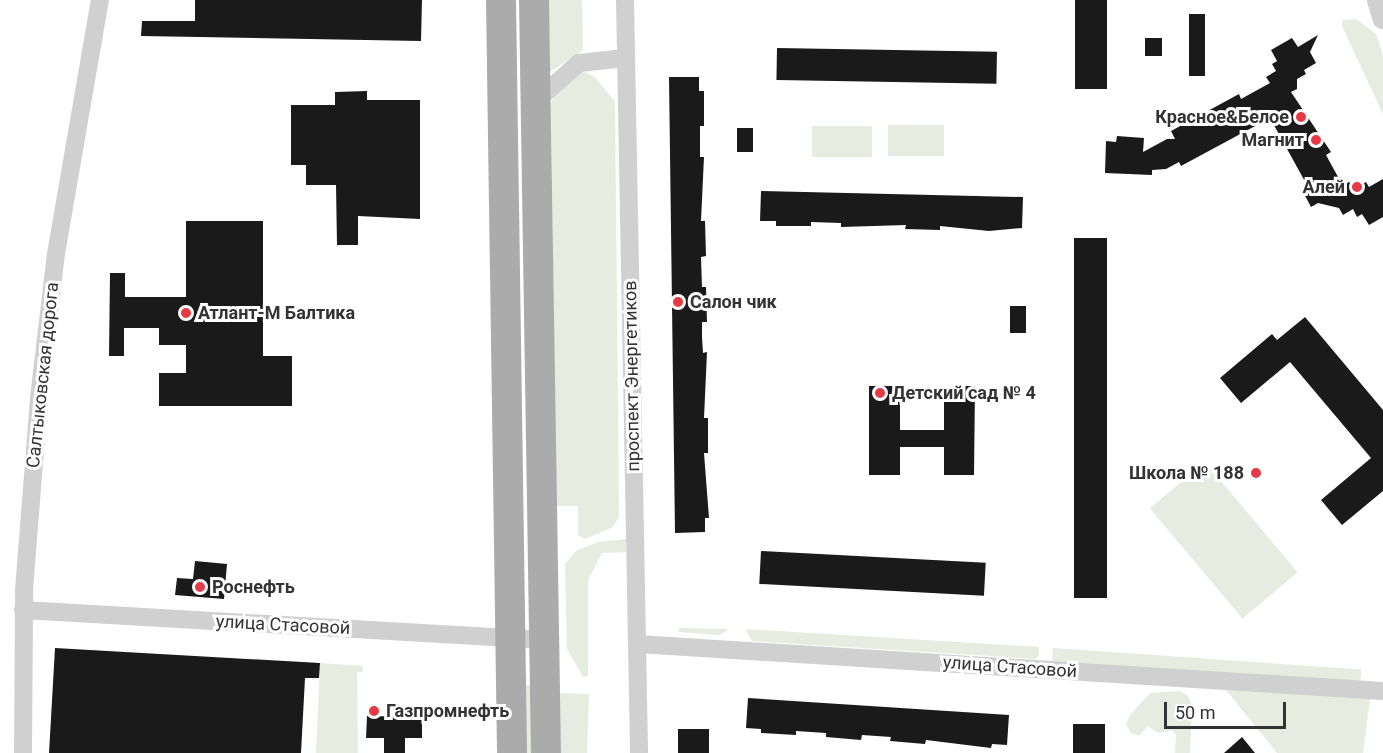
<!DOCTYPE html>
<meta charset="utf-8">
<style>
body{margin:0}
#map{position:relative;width:1383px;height:753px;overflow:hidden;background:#fff;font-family:Roboto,sans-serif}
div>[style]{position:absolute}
.green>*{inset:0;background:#e6ecdf;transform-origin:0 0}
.building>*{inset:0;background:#1a1a1a;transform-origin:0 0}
.minor>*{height:18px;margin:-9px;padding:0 9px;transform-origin:9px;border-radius:9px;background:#d0d0d0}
.tertiary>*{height:22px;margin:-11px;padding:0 11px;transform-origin:11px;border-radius:11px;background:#d0d0d0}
.primary>*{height:30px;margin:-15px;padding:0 15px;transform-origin:15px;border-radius:15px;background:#ababab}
.dots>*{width:16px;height:16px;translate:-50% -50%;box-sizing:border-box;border:3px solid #fff;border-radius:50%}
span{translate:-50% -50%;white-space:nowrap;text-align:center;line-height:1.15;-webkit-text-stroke:6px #fff;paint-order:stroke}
.poi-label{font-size:18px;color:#333;font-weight:700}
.right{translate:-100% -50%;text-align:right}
.left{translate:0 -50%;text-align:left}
.street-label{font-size:18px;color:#333}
.scale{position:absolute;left:1164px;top:702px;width:122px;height:27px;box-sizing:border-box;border:3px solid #333;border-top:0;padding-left:8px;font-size:18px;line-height:21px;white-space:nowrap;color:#333;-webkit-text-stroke:4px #fff;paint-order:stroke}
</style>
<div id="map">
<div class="green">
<i style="clip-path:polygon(548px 0,582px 0,583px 50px,550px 72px)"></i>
<i style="clip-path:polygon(1356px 19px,1376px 34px,1383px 55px,1383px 114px,1342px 26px,1342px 20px)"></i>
<i style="clip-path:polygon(583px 71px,595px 77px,615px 102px,619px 517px,613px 527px,585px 539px,578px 535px,578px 506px,556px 506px,551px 105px,553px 98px)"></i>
<i style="left:944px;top:125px;width:31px;height:56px;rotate:90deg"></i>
<i style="left:812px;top:126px;width:60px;height:31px"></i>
<i style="left:1205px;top:462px;width:144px;height:72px;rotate:50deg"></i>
<i style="clip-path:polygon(626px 539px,626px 552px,602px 553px,588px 580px,588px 676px,583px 677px,567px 649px,565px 564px,576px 551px,598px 542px)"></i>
<i style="clip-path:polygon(679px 628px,729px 629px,720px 635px,679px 632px)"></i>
<i style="clip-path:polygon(745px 629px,1039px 647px,1039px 654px,1036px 659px,752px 641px)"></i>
<i style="left:1053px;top:648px;width:309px;height:13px;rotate:4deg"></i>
<i style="clip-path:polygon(320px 663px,363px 666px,363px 672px,357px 672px,358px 753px,316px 753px)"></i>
<i style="left:522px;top:685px;width:9px;height:68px"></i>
<i style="clip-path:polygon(1226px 690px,1370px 699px,1363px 753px,1277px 753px)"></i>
<i style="clip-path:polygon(1180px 691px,1188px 696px,1192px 705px,1190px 753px,1175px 753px,1176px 734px,1172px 730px,1158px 733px,1148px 726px,1139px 736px,1131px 733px,1126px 724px,1130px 715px,1150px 693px)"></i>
<i style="left:558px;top:693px;width:31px;height:60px;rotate:2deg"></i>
</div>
<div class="building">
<i style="clip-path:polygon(195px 0,422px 0,421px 41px,141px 36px,142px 21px,195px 21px)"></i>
<i style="left:1075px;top:0;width:32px;height:89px"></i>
<i style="left:1189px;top:14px;width:16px;height:62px"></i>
<i style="clip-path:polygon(1318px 35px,1310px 52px,1316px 63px,1304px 70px,1306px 74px,1297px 79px,1297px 89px,1291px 92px,1331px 152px,1326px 155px,1343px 186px,1349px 182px,1357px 187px,1366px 182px,1369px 187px,1383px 179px,1383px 217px,1369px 225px,1362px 214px,1357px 217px,1353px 209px,1343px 215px,1339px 208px,1318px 203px,1311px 207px,1302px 190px,1308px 187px,1270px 118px,1181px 166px,1179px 162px,1166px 169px,1152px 170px,1152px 175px,1105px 173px,1106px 141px,1116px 142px,1117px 136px,1144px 138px,1143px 152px,1167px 139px,1175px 139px,1171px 131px,1239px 94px,1241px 99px,1270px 83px,1266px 77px,1276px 71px,1272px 64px,1277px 61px,1271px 50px,1292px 38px,1298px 47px)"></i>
<i style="left:1145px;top:38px;width:17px;height:18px"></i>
<i style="left:777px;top:48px;width:220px;height:32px;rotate:1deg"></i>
<i style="clip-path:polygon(669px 77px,699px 77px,699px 91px,704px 91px,704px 126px,700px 126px,700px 157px,704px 157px,701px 221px,705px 221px,706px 256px,701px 257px,702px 287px,706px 287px,707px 322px,702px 322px,702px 337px,703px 353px,707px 352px,704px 418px,708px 418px,708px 453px,704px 453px,709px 518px,705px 518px,705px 532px,675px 533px)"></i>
<i style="clip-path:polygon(367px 91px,367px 100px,420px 100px,420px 219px,358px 216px,358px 245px,337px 245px,336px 185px,306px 185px,306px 165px,291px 165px,291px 105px,335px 105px,335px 92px)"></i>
<i style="left:737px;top:128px;width:16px;height:24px"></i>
<i style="clip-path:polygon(761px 191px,1023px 197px,1022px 228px,989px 231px,940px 226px,940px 230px,905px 229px,906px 225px,841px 227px,841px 223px,811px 222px,811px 226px,776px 226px,776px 221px,760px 221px)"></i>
<i style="clip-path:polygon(186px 221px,263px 221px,263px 356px,292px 356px,292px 406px,159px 406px,159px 373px,186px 373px,186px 345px,159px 345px,159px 328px,124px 328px,124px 356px,109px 356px,110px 273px,125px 273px,125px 297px,186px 297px)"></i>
<i style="left:1074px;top:238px;width:33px;height:360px"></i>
<i style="left:1010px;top:306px;width:16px;height:27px"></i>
<i style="clip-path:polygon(1305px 317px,1383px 410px,1383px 491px,1342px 525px,1321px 500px,1371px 458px,1290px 362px,1241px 403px,1220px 378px,1272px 334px,1277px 340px)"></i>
<i style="clip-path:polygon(869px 386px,900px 386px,900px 430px,944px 430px,944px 386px,975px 386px,974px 475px,944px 475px,944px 447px,900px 447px,900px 475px,869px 475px)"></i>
<i style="left:761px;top:551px;width:225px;height:33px;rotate:3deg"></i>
<i style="clip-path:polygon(195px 561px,227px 564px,224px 599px,175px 595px,177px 578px,193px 579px)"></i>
<i style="clip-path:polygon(55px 648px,320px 663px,319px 678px,305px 678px,301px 753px,49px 753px)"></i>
<i style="clip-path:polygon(748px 698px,1009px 715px,1007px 745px,992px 744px,991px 748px,926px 740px,925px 744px,890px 741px,891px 737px,862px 735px,861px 740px,826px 737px,826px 733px,796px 731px,796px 735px,761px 733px,761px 729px,746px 728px)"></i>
<i style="clip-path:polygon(367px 716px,422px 717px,422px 738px,405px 738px,405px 753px,384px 753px,384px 738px,366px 738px)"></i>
<i style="left:1073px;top:724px;width:32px;height:29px"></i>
<i style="left:709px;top:729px;width:24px;height:31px;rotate:90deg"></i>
<i style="clip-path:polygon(1242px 737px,1255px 753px,1224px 753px)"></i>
</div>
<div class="minor">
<i style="left:625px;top:0;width:753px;rotate:88.93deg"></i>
<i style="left:535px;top:102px;width:59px;rotate:-41.6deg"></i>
<i style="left:579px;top:63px;width:47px;rotate:-6.1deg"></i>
<i style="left:23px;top:610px;width:522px;rotate:3.3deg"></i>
<i style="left:638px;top:644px;width:746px;rotate:3.61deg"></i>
<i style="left:23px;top:753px;width:163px;rotate:-89.6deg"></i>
<i style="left:24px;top:590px;width:193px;rotate:-85.5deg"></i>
<i style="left:39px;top:398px;width:145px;rotate:-83.3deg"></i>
<i style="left:56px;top:254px;width:258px;rotate:-80.2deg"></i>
</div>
<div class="tertiary">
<i style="left:1378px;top:0;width:19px;rotate:74deg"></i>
</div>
<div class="primary">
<i style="left:501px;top:0;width:753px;rotate:89.16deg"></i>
<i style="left:534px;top:0;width:753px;rotate:89.09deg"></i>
</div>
<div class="dots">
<i style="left:1301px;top:117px;background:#e63946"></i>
<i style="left:1316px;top:140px;background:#e63946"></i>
<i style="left:1357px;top:187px;background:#e63946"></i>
<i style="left:678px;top:302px;background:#e63946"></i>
<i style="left:186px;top:313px;background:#e63946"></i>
<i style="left:880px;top:393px;background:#e63946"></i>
<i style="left:1256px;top:473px;background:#e63946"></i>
<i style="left:200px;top:587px;background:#e63946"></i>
<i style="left:374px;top:711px;background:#e63946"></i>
</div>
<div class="poi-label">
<span class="right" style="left:1289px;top:117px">Красное&amp;Белое</span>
<span class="right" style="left:1304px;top:140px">Магнит</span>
<span class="right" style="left:1345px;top:187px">Алей</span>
<span class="left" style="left:690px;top:302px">Салон чик</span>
<span class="left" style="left:198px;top:313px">Атлант-М Балтика</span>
<span class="left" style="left:892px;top:393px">Детский сад № 4</span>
<span class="right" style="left:1244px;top:473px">Школа № 188</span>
<span class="left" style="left:212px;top:587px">Роснефть</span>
<span class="left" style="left:386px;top:711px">Газпромнефть</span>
</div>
<div class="street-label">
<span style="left:43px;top:375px;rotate:-84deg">Салтыковская дорога</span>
<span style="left:632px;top:376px;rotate:-91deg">проспект Энергетиков</span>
<span style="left:283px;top:625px;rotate:3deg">улица Стасовой</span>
<span style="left:1010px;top:667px;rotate:4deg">улица Стасовой</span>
</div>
<div class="scale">50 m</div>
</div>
